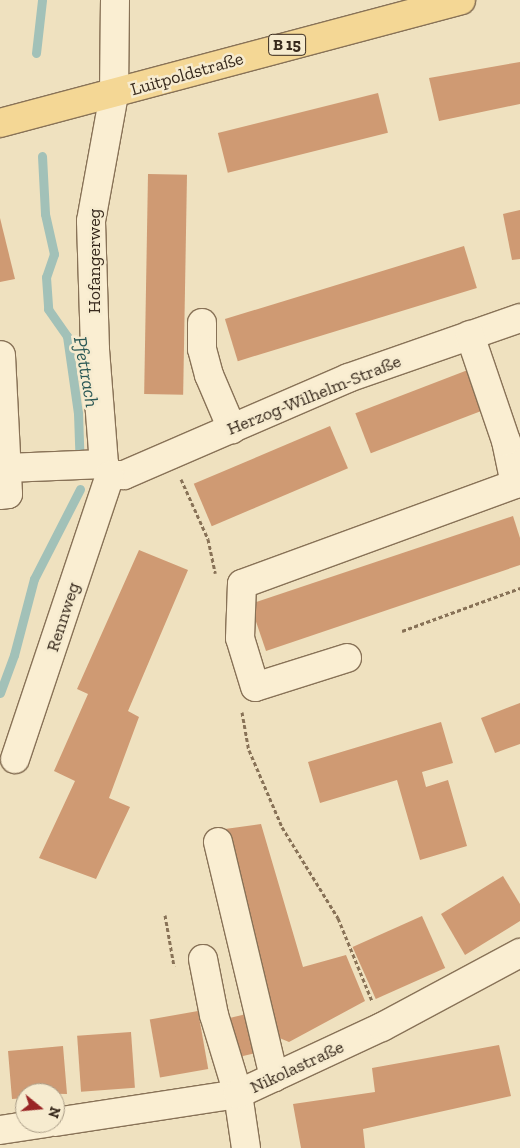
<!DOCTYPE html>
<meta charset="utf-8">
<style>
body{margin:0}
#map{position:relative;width:520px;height:1148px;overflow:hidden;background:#efe1bf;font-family:"Zilla Slab",serif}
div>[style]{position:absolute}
.stream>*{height:9px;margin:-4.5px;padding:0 4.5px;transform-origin:4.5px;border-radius:4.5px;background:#a2c1b8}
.building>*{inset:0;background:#cf9a73;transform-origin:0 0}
.path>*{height:3px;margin-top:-1.5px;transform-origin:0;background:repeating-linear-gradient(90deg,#887257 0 4px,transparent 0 6.5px)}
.roads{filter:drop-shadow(1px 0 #887257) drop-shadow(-1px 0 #887257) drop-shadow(0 1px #887257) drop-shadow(0 -1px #887257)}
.minor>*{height:28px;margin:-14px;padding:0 14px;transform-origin:14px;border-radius:14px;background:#faeed2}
.major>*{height:28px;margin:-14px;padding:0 14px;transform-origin:14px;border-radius:14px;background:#f4d795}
span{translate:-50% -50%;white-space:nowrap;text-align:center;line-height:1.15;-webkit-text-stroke:5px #f6ebcf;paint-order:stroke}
.shield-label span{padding:1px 4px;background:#f6ebcf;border:1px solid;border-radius:4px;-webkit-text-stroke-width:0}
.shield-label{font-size:16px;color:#37291c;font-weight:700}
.street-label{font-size:18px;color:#37291c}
.water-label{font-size:19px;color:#2b5855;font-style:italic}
.north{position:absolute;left:15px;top:1083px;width:50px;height:50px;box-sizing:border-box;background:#f6ebcf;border:1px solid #aa9d87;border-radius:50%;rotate:107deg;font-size:14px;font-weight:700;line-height:20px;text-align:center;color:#37291c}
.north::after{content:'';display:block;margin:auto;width:18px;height:22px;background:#992525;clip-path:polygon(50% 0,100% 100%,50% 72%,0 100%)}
</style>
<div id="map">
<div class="stream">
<i style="left:36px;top:53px;width:53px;rotate:-83.5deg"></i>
<i style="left:42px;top:156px;width:58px;rotate:87deg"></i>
<i style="left:45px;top:214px;width:41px;rotate:77.3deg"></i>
<i style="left:54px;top:254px;width:24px;rotate:109deg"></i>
<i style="left:46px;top:277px;width:32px;rotate:86deg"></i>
<i style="left:48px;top:309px;width:33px;rotate:55deg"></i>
<i style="left:67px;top:336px;width:78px;rotate:81.9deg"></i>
<i style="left:78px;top:413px;width:38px;rotate:88deg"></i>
<i style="left:0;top:693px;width:40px;rotate:-69.8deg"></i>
<i style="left:14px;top:655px;width:79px;rotate:-75.3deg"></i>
<i style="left:34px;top:579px;width:101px;rotate:-62.9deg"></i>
</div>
<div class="building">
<i style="clip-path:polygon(520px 62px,520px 104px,439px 121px,429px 78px)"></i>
<i style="left:378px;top:93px;width:41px;height:165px;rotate:76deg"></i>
<i style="left:148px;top:174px;width:39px;height:220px;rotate:1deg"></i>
<i style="clip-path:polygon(520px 210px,520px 259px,512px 260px,503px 214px)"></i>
<i style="clip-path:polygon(0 218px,15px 279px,0 282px)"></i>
<i style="left:464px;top:246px;width:44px;height:250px;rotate:73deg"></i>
<i style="left:473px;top:368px;width:43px;height:126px;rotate:69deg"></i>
<i style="left:330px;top:426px;width:46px;height:148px;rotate:67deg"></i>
<i style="clip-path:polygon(513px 516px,520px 538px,520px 565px,266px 651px,250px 604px)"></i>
<i style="clip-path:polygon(139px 550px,188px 570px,128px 711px,139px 717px,109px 798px,130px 807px,96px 879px,39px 858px,75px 781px,54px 771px,88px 694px,77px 689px)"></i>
<i style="clip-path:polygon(520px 703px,520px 744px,495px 753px,481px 718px)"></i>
<i style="clip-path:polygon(441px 722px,453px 763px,422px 772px,426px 787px,448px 780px,467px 846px,420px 860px,397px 780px,320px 803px,308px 762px)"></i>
<i style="clip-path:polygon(261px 824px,303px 967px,346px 955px,365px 1001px,289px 1042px,270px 1034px,225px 829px)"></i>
<i style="clip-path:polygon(503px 876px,520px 904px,520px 921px,465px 955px,441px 914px)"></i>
<i style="left:422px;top:916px;width:57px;height:76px;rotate:66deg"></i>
<i style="left:198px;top:1011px;width:59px;height:49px;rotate:80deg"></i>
<i style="left:251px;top:1013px;width:40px;height:23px;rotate:77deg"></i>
<i style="left:131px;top:1032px;width:56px;height:54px;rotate:86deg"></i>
<i style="clip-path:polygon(499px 1045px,511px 1096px,363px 1129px,365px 1148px,301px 1148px,293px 1104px,375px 1092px,372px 1068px)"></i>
<i style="clip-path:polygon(63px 1046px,67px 1094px,25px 1093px,25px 1098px,12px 1099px,8px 1051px)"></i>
</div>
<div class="path">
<i style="left:181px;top:479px;width:66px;rotate:65.8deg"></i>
<i style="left:208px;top:539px;width:35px;rotate:78deg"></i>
<i style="left:402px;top:631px;width:126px;rotate:-20deg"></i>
<i style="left:242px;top:712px;width:39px;rotate:80deg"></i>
<i style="left:249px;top:750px;width:84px;rotate:66.8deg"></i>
<i style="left:282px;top:827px;width:107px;rotate:58.4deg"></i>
<i style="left:338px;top:918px;width:90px;rotate:67.7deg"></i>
<i style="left:165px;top:915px;width:52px;rotate:80deg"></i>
</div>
<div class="roads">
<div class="minor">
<i style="left:202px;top:323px;width:26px;rotate:90deg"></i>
<i style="left:202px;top:349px;width:27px;rotate:75deg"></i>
<i style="left:209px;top:375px;width:59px;rotate:66.9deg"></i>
<i style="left:7px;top:468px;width:97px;rotate:-2.4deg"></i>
<i style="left:110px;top:475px;width:13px;rotate:-119deg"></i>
<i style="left:104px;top:464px;width:115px;rotate:-94.5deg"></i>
<i style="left:95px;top:349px;width:128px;rotate:-91.8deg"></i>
<i style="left:91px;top:221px;width:128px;rotate:-79.7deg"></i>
<i style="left:114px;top:95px;width:95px;rotate:-89.4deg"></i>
<i style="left:110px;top:475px;width:14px"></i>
<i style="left:124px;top:475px;width:244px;rotate:-23.4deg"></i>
<i style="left:348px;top:378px;width:182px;rotate:-19.2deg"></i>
<i style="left:0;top:495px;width:8px;rotate:-7deg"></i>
<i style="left:8px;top:494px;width:139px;rotate:-92.9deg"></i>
<i style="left:347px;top:658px;width:96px;rotate:162.5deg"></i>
<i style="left:255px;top:687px;width:51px;rotate:-107deg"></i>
<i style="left:240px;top:638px;width:54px;rotate:-87.9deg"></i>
<i style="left:242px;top:584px;width:291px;rotate:-20.1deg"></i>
<i style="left:515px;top:484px;width:44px;rotate:-101.8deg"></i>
<i style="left:506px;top:441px;width:112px;rotate:-108.8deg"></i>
<i style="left:15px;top:759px;width:299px;rotate:-71.5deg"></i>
<i style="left:218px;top:842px;width:242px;rotate:76.6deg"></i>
<i style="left:203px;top:959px;width:57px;rotate:78.9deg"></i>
<i style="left:214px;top:1015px;width:83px;rotate:73.1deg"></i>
<i style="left:238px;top:1094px;width:55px;rotate:81.6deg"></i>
<i style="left:55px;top:1122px;width:185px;rotate:-8.7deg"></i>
<i style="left:238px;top:1094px;width:159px;rotate:-25deg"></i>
<i style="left:382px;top:1027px;width:157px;rotate:-28.2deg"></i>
<i style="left:0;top:1130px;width:47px;rotate:-8.7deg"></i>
</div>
<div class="major">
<i style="left:0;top:123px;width:477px;rotate:-14.9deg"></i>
</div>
</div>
<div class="shield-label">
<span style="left:287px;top:45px">B 15</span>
</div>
<div class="street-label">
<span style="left:187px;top:74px;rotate:-16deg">Luitpoldstraße</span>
<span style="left:94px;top:261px;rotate:-90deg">Hofangerweg</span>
<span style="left:314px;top:395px;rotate:-22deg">Herzog-Wilhelm-Straße</span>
<span style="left:63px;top:617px;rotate:-72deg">Rennweg</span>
<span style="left:297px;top:1067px;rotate:-25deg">Nikolastraße</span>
</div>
<div class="water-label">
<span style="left:86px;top:372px;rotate:80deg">Pfettrach</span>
</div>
<div class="north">N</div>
</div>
